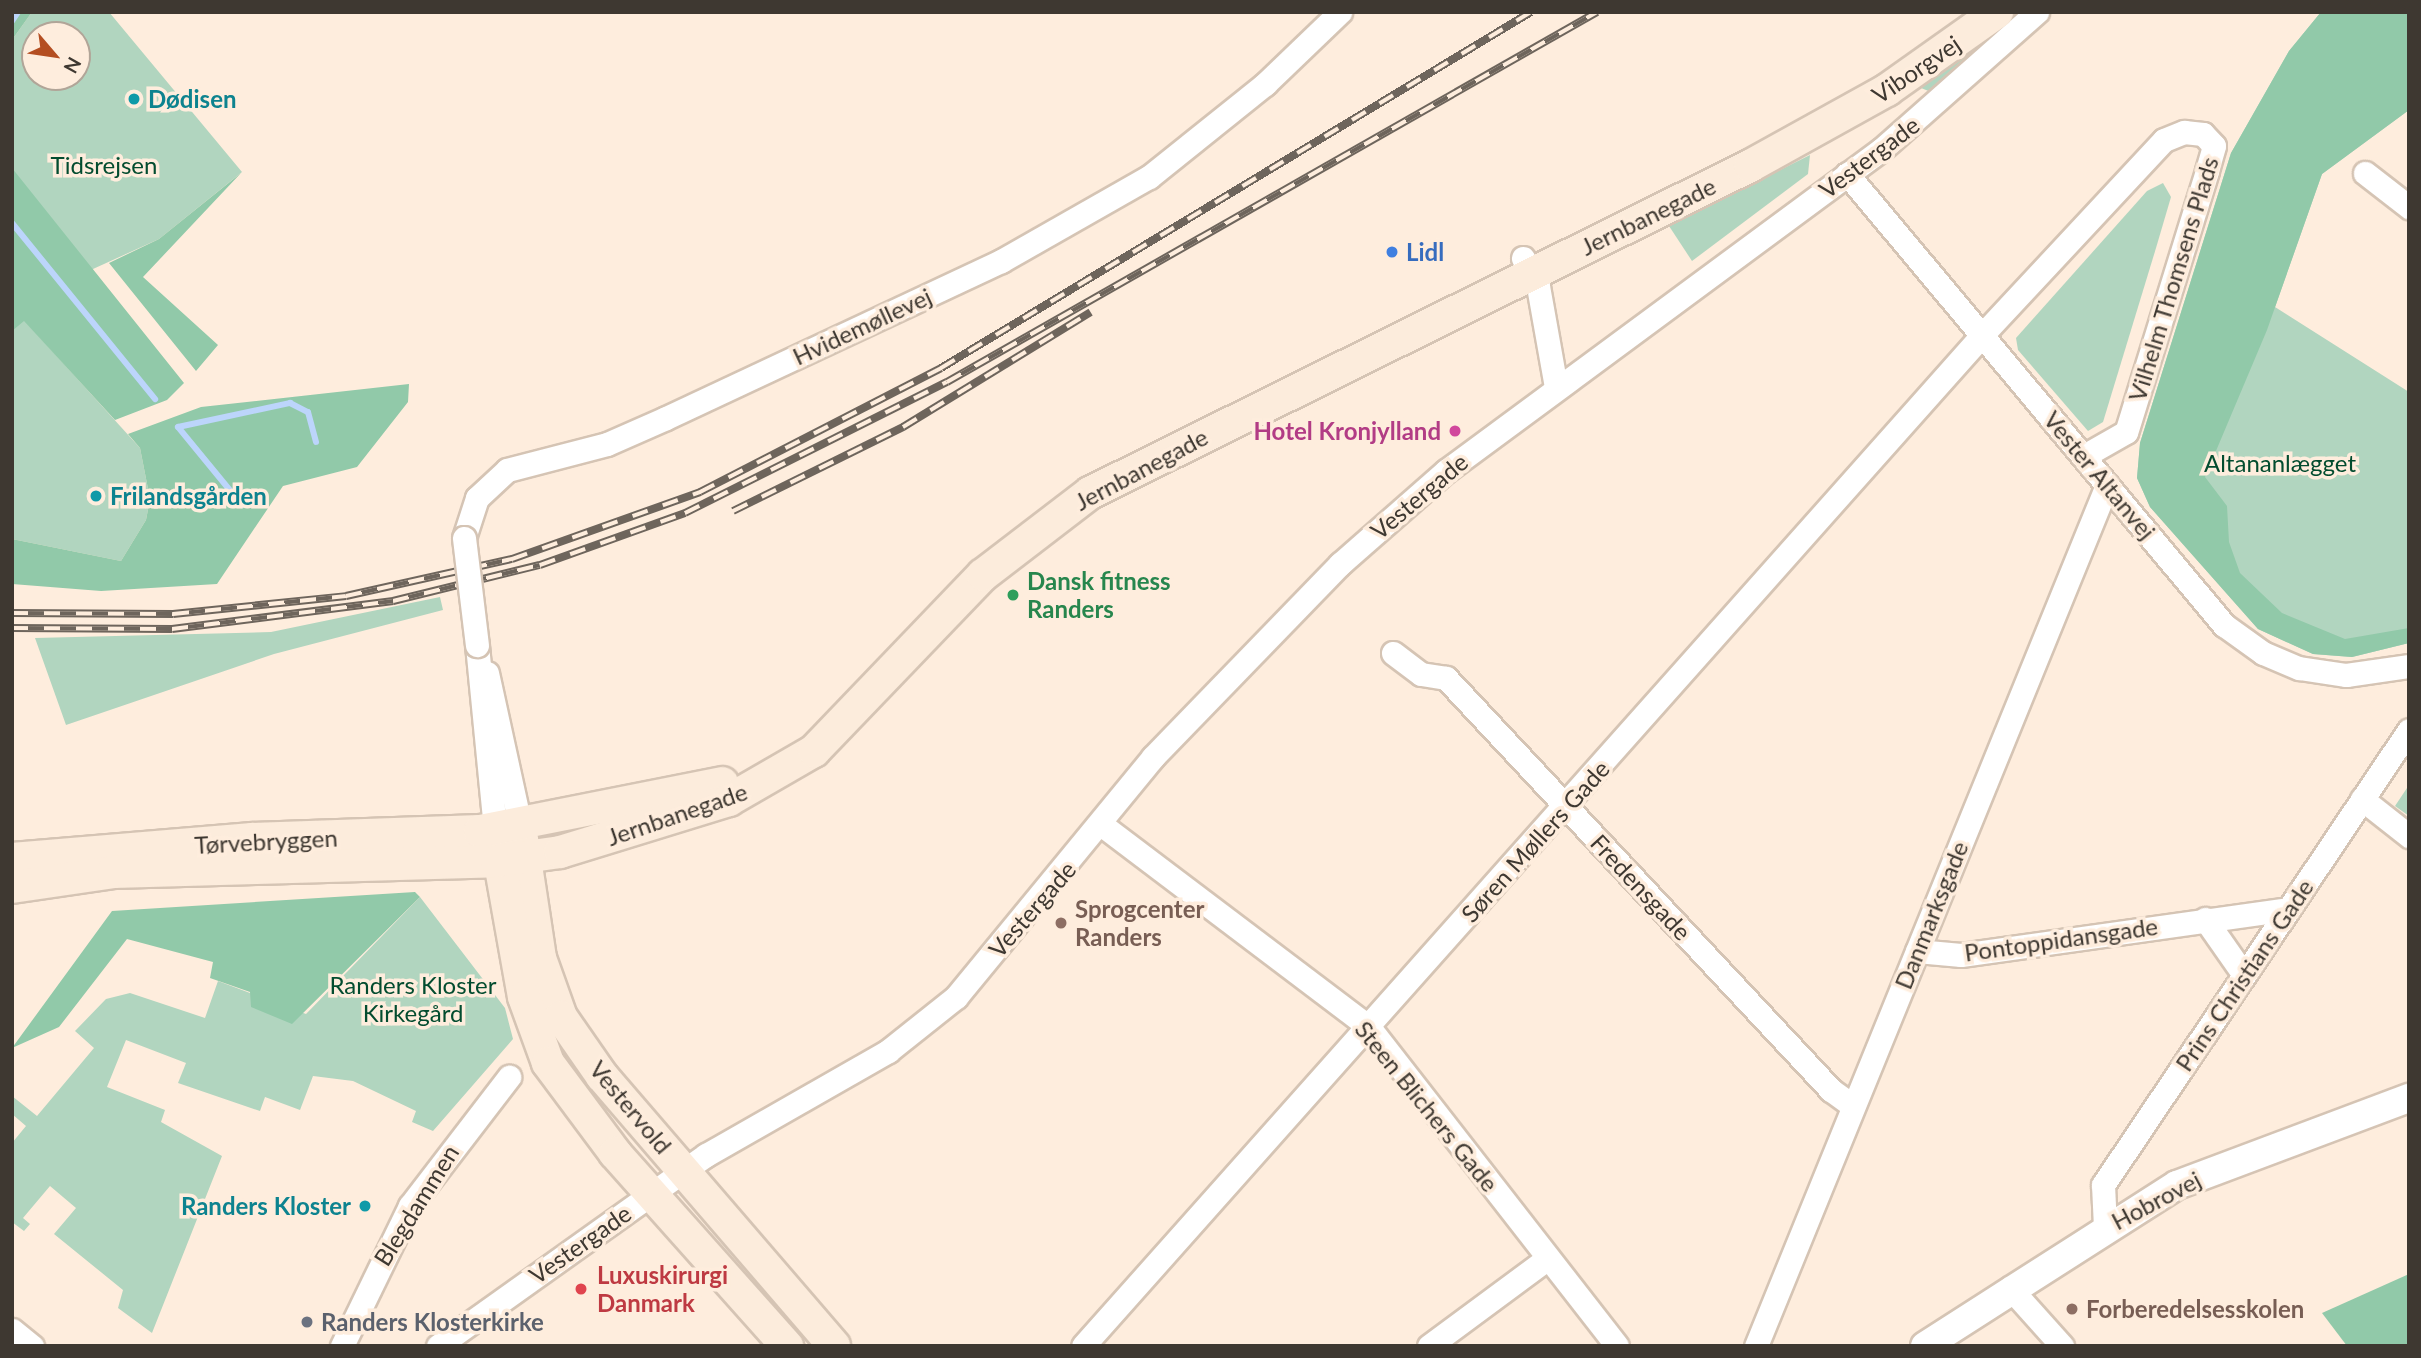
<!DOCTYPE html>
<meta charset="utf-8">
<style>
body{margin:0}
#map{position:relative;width:2421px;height:1358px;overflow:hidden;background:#feeddd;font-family:Lato,sans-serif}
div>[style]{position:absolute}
.green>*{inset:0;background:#b1d5bf}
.forest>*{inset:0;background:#91c9a9}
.stream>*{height:6px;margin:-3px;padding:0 3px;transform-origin:3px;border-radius:3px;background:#bcd5fb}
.roads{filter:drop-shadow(2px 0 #d5c4b4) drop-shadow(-2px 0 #d5c4b4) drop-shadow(0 2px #d5c4b4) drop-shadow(0 -2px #d5c4b4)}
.minor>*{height:23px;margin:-11.5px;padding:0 11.5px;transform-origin:11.5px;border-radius:11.5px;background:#fff}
.tertiary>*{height:28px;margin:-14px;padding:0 14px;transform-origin:14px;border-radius:14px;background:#fff}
.secondary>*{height:32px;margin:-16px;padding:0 16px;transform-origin:16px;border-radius:16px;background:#fcecdc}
.rail>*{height:8px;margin-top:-4px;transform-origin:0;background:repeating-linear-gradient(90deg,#feeddd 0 16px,#6e655c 0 32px);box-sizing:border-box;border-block:2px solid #6e655c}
.bridges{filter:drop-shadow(2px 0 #d5c4b4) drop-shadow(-2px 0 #d5c4b4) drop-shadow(0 2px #d5c4b4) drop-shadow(0 -2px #d5c4b4)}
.minor-bridge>*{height:23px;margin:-11.5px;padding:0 11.5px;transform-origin:11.5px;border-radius:11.5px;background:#fff}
.dots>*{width:19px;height:19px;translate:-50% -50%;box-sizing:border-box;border:4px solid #feeddd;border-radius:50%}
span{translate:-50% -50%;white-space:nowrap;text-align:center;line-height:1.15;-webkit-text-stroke:7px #feeddd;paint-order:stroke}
.street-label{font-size:24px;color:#3e3831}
.culture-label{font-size:24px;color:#0d838f;font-weight:700}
.left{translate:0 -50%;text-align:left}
.right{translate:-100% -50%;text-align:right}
.park-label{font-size:24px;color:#034c2f}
.shop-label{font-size:24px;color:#366cbe;font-weight:700}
.hotel-label{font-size:24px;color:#b23c85;font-weight:700}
.leisure-label{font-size:24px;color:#27864d;font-weight:700}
.education-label{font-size:24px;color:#785e54;font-weight:700}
.health-label{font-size:24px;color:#be3a42;font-weight:700}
.worship-label{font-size:24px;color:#5b616d;font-weight:700}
.frame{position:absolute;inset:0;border:14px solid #3e3831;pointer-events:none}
.north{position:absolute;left:21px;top:21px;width:70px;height:70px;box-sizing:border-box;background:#feeddd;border:2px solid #b1a598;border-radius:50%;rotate:119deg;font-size:19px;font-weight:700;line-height:28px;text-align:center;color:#3e3831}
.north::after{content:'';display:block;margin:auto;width:24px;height:32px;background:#b44e21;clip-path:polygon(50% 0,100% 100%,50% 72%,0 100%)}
</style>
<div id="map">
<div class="green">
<i style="clip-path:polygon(evenodd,32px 12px,109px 12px,242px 172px,159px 239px,93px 269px,24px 320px,140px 448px,150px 499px,146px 520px,121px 561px,12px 539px,12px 40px,32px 12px,35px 35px,77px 35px,77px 77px,35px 77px,35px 35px)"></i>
<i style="clip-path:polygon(2321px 12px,2409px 12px,2409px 110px,2322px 174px,2275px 307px,2409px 392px,2409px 643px,2352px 657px,2313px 654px,2258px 629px,2150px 507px,2137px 478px,2140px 443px,2231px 153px,2289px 51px)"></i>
<i style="clip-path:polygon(1971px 47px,1974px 54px,1931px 92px,1916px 86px)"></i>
<i style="clip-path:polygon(1810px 155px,1808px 174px,1692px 261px,1669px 226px)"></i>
<i style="clip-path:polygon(2163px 183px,2171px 197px,2156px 248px,2103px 422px,2088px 431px,2018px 350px,2016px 338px,2147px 191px)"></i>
<i style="clip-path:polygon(440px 597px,443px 610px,274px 654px,66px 725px,35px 638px,271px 632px)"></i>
<i style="clip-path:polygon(2409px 785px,2409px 816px,2395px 806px)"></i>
<i style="clip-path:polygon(420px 897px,505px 1008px,513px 1039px,433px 1131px,412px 1122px,416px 1111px,353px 1081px,313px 1076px,300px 1110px,265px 1097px,260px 1111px,178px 1083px,186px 1063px,126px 1040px,107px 1087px,165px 1110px,161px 1122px,222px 1156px,152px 1333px,118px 1308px,123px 1290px,54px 1234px,76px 1208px,50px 1186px,23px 1218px,30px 1224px,24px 1231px,12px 1222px,12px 1143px,26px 1126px,12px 1114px,12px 1096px,37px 1116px,94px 1048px,75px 1031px,106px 999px,130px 993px,205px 1018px,218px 981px,306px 1014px)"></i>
</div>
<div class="forest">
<i style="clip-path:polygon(12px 12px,32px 12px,12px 40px)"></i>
<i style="clip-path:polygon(2321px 12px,2409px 12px,2409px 110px,2322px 174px,2267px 330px,2205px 477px,2227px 506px,2229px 542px,2240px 573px,2282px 613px,2345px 639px,2409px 628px,2409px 643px,2352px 657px,2313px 654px,2258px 629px,2150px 507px,2137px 478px,2140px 443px,2231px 153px,2289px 51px)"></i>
<i style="clip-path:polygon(12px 168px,184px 383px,167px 400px,115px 420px,24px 321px,12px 331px)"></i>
<i style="clip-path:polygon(241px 173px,143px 277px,218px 345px,196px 371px,109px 263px,159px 239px)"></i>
<i style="clip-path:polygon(409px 384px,408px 402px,357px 467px,283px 486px,217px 584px,101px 591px,12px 584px,12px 539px,121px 561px,146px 520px,150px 499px,140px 448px,128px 434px,201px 407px)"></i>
<i style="clip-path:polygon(415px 892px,420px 897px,292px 1024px,251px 1007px,250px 992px,210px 978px,213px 962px,127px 939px,59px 1027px,12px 1048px,112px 911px)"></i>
<i style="clip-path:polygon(2409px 1274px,2409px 1346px,2347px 1346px,2322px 1313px)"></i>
</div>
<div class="stream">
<i style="left:12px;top:21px;width:11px;rotate:-56deg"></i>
<i style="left:12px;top:223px;width:227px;rotate:50.9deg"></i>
<i style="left:242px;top:505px;width:101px;rotate:-129.4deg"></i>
<i style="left:178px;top:427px;width:115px;rotate:-12.1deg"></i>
<i style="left:290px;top:403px;width:20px;rotate:27deg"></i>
<i style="left:308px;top:412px;width:31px;rotate:75deg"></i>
</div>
<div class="roads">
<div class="minor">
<i style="left:2365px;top:173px;width:56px;rotate:37.7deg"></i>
<i style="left:1847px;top:174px;width:588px;rotate:50.11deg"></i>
<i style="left:2224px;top:625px;width:48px;rotate:35.7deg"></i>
<i style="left:2263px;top:653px;width:39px;rotate:23deg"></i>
<i style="left:2299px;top:668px;width:48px;rotate:8.5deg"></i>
<i style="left:2346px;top:675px;width:64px;rotate:-8.1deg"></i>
<i style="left:1523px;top:258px;width:32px;rotate:62deg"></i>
<i style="left:1538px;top:286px;width:103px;rotate:79.9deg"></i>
<i style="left:464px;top:538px;width:42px;rotate:-72deg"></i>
<i style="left:477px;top:498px;width:41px;rotate:-43deg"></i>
<i style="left:507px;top:470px;width:103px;rotate:-14.6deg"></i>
<i style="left:607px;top:444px;width:64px;rotate:-23.8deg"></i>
<i style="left:666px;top:418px;width:370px;rotate:-25.1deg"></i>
<i style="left:1001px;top:261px;width:170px;rotate:-29.6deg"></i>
<i style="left:1149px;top:177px;width:149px;rotate:-38.7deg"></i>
<i style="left:1265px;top:84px;width:104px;rotate:-43.8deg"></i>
<i style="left:477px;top:645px;width:184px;rotate:84.4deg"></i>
<i style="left:1393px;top:653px;width:35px;rotate:37deg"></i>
<i style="left:1421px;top:674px;width:25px;rotate:9deg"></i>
<i style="left:1446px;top:678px;width:564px;rotate:46.94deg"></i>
<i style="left:1831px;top:1090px;width:27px;rotate:36deg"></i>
<i style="left:487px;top:673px;width:155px;rotate:77.7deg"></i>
<i style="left:2362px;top:799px;width:60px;rotate:38.2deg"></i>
<i style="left:1102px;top:825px;width:333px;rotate:37.1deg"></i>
<i style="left:1368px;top:1026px;width:405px;rotate:52.1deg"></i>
<i style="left:2205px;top:919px;width:68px;rotate:55.1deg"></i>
<i style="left:1917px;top:951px;width:44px;rotate:5.2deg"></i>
<i style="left:1961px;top:955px;width:330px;rotate:-8deg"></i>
<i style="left:2105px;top:1227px;width:42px;rotate:-92.7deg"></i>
<i style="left:2103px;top:1185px;width:548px;rotate:-56.08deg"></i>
<i style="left:2010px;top:1288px;width:78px;rotate:48.1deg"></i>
<i style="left:12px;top:1330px;width:26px;rotate:39deg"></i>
<i style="left:342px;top:1346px;width:156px;rotate:-64.1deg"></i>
<i style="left:410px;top:1206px;width:163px;rotate:-52.5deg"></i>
<i style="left:438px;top:1346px;width:329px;rotate:-35.5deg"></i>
<i style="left:706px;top:1155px;width:210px;rotate:-29.7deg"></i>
<i style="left:888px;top:1051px;width:87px;rotate:-38.5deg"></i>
<i style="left:956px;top:997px;width:310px;rotate:-50.6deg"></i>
<i style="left:1153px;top:757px;width:269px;rotate:-45.9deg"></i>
<i style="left:1340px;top:564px;width:141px;rotate:-41.3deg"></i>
<i style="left:1446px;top:471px;width:542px;rotate:-36.45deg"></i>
<i style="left:1882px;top:149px;width:207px;rotate:-41.5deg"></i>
<i style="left:1083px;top:1346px;width:1354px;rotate:-48.35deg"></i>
<i style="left:1983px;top:334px;width:265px;rotate:-47deg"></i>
<i style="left:2164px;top:140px;width:22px;rotate:-22deg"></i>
<i style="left:2184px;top:132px;width:19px;rotate:6deg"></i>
<i style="left:2203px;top:134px;width:16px;rotate:47deg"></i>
<i style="left:2214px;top:146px;width:26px;rotate:106deg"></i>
<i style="left:2207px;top:171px;width:273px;rotate:107.2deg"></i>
<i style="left:2126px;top:432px;width:48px;rotate:150.3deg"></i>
<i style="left:1429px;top:1346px;width:148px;rotate:-36.5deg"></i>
<i style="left:1756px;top:1346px;width:930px;rotate:-67.82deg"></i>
</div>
<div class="tertiary">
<i style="left:1925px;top:1346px;width:299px;rotate:-32.6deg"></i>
<i style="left:2177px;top:1185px;width:248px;rotate:-20.6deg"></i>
</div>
<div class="secondary">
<i style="left:522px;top:839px;width:120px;rotate:81.4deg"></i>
<i style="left:540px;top:958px;width:63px;rotate:70.4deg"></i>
<i style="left:561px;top:1017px;width:72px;rotate:55.2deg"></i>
<i style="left:602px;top:1076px;width:356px;rotate:49.3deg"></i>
<i style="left:496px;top:840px;width:159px;rotate:79.9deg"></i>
<i style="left:524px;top:997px;width:70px;rotate:70deg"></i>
<i style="left:548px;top:1063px;width:112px;rotate:53.3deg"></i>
<i style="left:615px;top:1153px;width:259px;rotate:48.3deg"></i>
<i style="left:12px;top:859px;width:241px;rotate:-4.8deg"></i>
<i style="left:252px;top:839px;width:228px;rotate:-2deg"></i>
<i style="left:480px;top:831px;width:247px;rotate:-11.2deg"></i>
<i style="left:12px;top:887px;width:102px;rotate:-8.4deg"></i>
<i style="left:113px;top:872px;width:384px;rotate:-1.6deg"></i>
<i style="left:497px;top:861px;width:64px;rotate:-8.1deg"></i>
<i style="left:560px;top:852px;width:177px;rotate:-17.1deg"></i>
<i style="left:729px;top:800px;width:98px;rotate:-30deg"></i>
<i style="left:814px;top:751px;width:244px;rotate:-46.2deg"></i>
<i style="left:983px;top:575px;width:135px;rotate:-37.5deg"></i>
<i style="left:1090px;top:493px;width:737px;rotate:-26.36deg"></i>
<i style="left:1750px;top:166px;width:157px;rotate:-29deg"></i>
<i style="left:1887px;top:90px;width:135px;rotate:-35.3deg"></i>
</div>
</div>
<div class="rail">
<i style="left:733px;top:511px;width:190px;rotate:-26.3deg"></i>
<i style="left:903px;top:427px;width:220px;rotate:-31.5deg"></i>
<i style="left:12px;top:613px;width:161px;rotate:0.4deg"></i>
<i style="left:173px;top:614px;width:174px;rotate:-5.9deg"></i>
<i style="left:346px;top:596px;width:170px;rotate:-12.6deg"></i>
<i style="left:512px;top:559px;width:200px;rotate:-19.6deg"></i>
<i style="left:700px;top:492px;width:271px;rotate:-27.2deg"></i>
<i style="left:941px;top:368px;width:689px;rotate:-31.11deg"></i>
<i style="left:12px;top:628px;width:160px;rotate:0.4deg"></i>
<i style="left:172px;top:629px;width:223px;rotate:-7.2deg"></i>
<i style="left:393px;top:601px;width:151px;rotate:-13.8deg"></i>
<i style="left:540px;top:565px;width:154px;rotate:-19.7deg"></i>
<i style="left:685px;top:513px;width:293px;rotate:-26.6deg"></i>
<i style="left:947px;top:382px;width:748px;rotate:-29.65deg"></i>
</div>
<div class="bridges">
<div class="minor-bridge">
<i style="left:464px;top:538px;width:108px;rotate:83.1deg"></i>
</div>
</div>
<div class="dots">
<i style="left:134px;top:99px;background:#0f9aa8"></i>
<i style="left:1392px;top:252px;background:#3f7fe0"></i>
<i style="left:1455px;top:431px;background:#d1479c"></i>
<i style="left:96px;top:496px;background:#0f9aa8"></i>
<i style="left:1013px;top:595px;background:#2e9e5b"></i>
<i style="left:1061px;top:923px;background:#8d6e63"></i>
<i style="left:365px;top:1206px;background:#0f9aa8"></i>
<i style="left:581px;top:1289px;background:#e0444e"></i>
<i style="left:2072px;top:1309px;background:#8d6e63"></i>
<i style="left:307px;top:1322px;background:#6b7280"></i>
</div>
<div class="street-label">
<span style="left:1916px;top:69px;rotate:-34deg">Viborgvej</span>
<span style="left:1869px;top:157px;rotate:-37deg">Vestergade</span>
<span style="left:1648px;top:216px;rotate:-26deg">Jernbanegade</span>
<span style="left:2173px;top:279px;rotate:-73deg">Vilhelm Thomsens Plads</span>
<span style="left:862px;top:326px;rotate:-25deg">Hvidemøllevej</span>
<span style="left:1141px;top:469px;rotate:-28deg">Jernbanegade</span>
<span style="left:2100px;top:475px;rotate:50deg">Vester Altanvej</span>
<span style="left:1419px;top:496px;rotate:-40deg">Vestergade</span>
<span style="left:677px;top:814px;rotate:-19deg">Jernbanegade</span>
<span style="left:266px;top:841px;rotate:-3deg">Tørvebryggen</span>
<span style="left:1535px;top:841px;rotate:-48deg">Søren Møllers Gade</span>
<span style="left:1641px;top:887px;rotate:47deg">Fredensgade</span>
<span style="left:1032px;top:909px;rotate:-49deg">Vestergade</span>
<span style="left:1931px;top:915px;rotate:-68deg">Danmarksgade</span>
<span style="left:2061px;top:939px;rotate:-8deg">Pontoppidansgade</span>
<span style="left:2244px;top:975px;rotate:-56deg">Prins Christians Gade</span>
<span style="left:1427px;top:1106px;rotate:51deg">Steen Blichers Gade</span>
<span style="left:631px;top:1107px;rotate:50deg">Vestervold</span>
<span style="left:2156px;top:1200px;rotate:-28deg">Hobrovej</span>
<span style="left:416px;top:1205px;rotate:-58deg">Blegdammen</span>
<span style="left:580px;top:1244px;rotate:-35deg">Vestergade</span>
</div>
<div class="culture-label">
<span class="left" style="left:148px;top:99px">Dødisen</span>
<span class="left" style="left:110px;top:496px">Frilandsgården</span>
<span class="right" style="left:351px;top:1206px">Randers Kloster</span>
</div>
<div class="park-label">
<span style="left:104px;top:165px">Tidsrejsen</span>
<span style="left:2280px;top:463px">Altananlægget</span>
<span style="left:413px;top:999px">Randers Kloster<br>Kirkegård</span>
</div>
<div class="shop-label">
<span class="left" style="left:1406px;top:252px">Lidl</span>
</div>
<div class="hotel-label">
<span class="right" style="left:1441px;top:431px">Hotel Kronjylland</span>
</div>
<div class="leisure-label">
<span class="left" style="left:1027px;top:595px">Dansk fitness<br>Randers</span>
</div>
<div class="education-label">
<span class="left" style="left:1075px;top:923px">Sprogcenter<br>Randers</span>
<span class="left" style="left:2086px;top:1309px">Forberedelsesskolen</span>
</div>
<div class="health-label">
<span class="left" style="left:597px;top:1289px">Luxuskirurgi<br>Danmark</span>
</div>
<div class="worship-label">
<span class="left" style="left:321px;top:1322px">Randers Klosterkirke</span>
</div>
<div class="frame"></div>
<div class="north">N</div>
</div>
